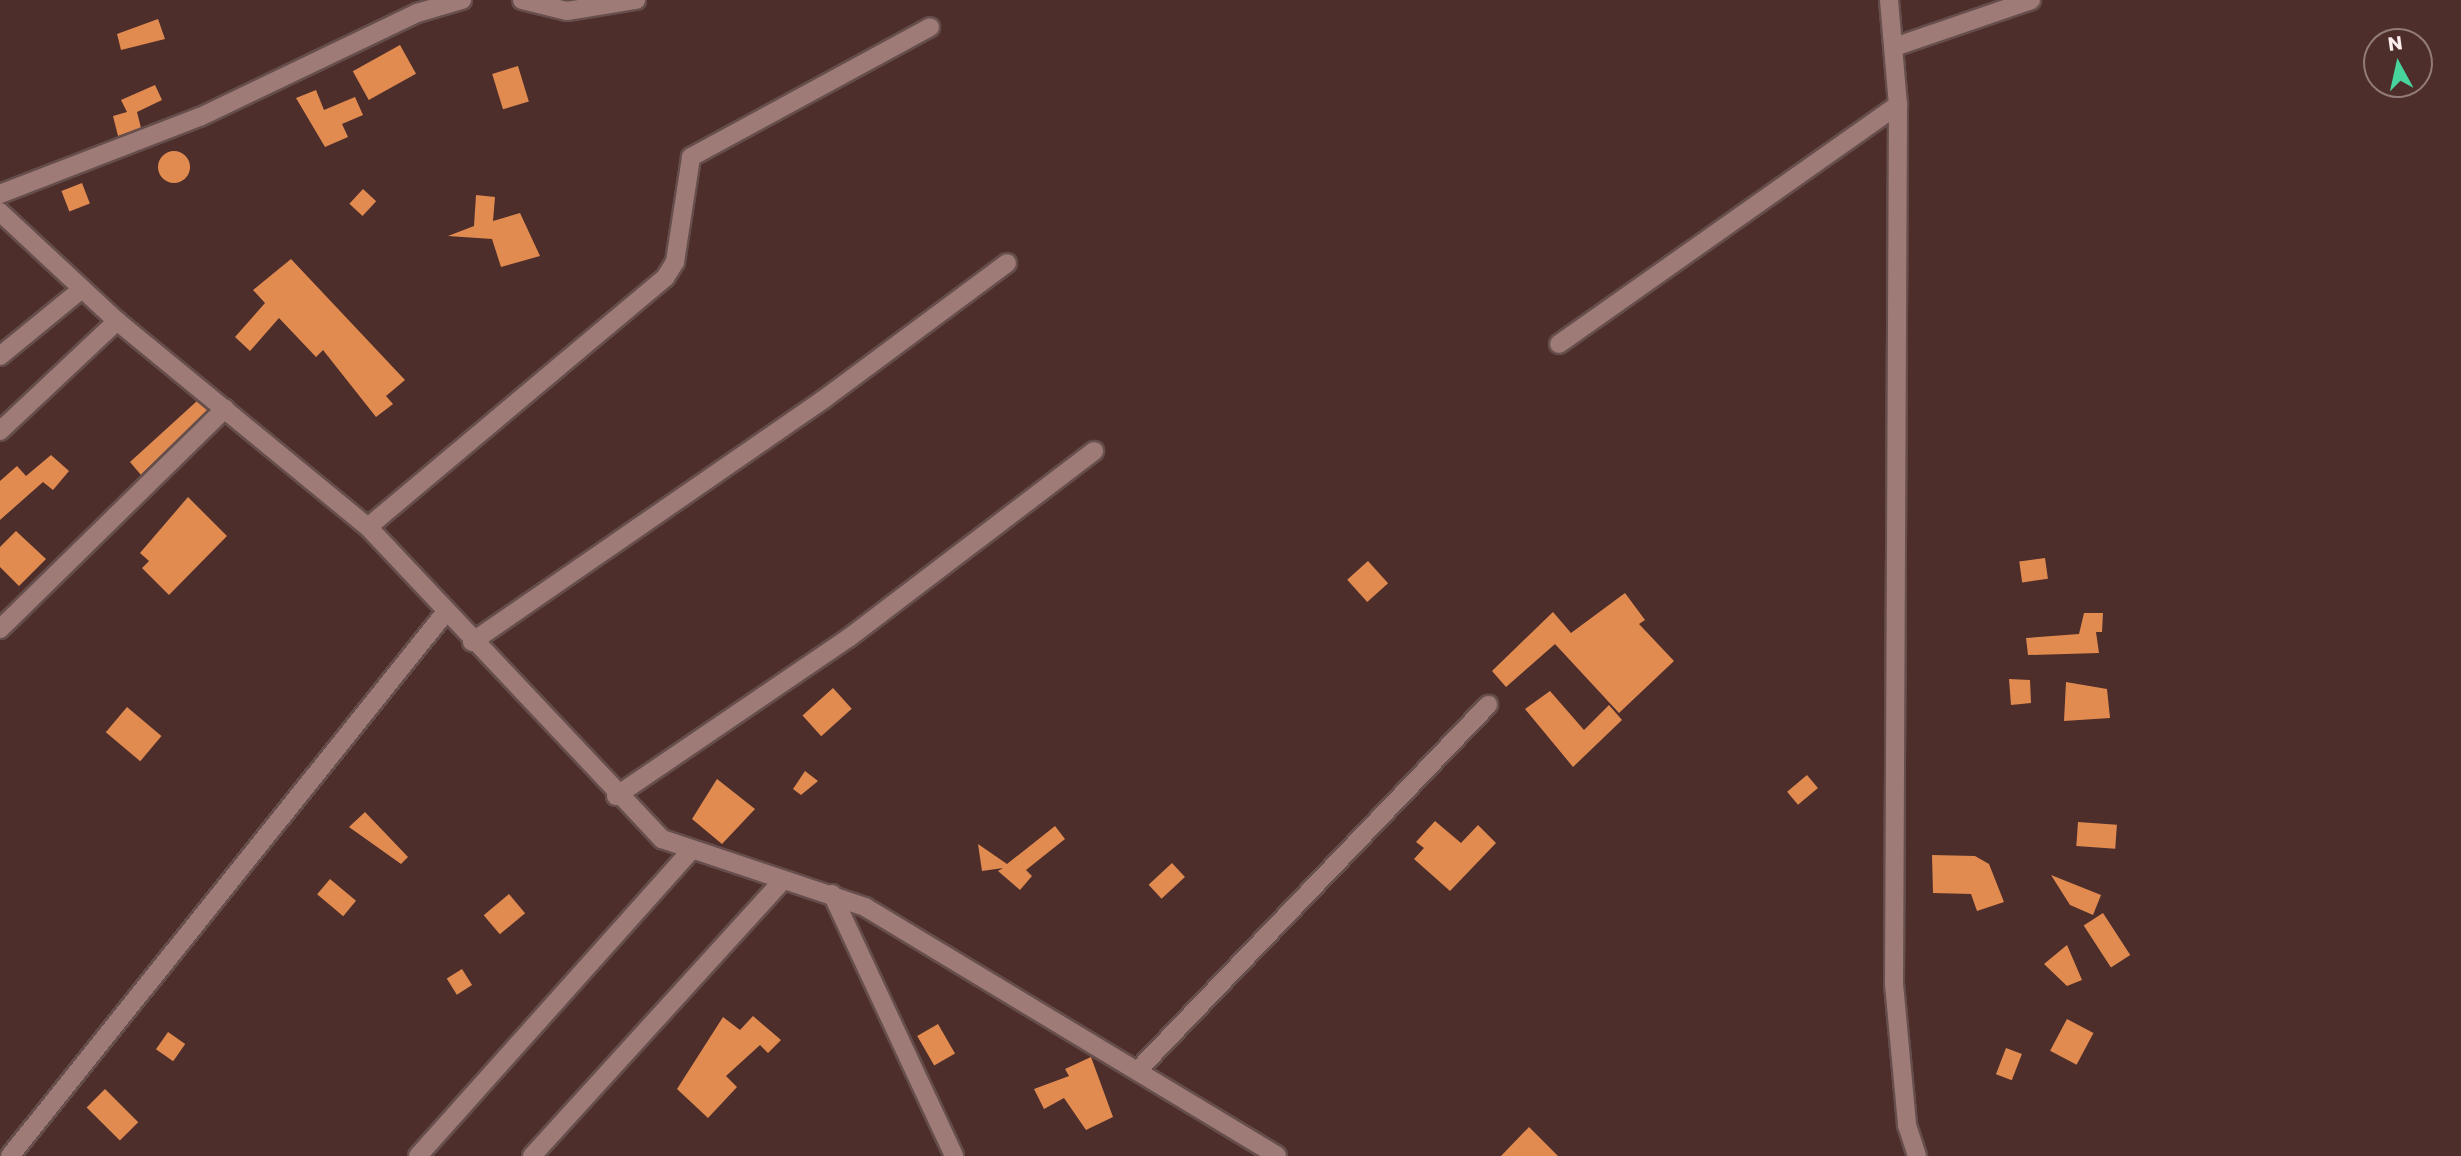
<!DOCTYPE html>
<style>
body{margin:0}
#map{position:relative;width:2461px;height:1156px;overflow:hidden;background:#4d2e2b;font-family:Poppins,sans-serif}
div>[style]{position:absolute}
.building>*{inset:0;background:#e18b51;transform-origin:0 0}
.round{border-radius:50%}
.roads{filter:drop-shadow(2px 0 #664e4c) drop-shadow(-2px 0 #664e4c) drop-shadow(0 2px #664e4c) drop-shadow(0 -2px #664e4c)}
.minor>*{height:18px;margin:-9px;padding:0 9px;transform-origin:9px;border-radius:9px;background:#9f7b77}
span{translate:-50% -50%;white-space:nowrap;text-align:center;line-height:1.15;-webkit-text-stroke:7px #4d2e2b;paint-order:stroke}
.north{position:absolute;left:2363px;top:28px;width:70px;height:70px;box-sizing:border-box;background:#4d2e2b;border:2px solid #937b79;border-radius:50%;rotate:352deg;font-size:19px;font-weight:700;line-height:28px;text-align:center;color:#fcefee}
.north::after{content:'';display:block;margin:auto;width:24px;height:32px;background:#47d49d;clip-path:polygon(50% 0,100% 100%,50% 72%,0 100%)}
</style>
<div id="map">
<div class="building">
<i style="clip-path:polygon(158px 19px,165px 39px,121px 50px,117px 34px)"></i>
<i style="left:400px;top:45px;width:33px;height:54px;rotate:61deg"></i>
<i style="left:518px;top:66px;width:37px;height:27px;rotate:73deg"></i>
<i style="clip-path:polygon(155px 85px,162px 100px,137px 112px,141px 128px,118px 136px,113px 116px,127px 112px,121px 100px)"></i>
<i style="clip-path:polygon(316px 90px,324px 110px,355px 97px,363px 115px,342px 124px,348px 137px,325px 147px,296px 98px)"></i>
<i class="round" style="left:158px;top:151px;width:32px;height:32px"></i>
<i style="left:82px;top:183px;width:22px;height:22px;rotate:69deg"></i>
<i style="left:363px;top:189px;width:18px;height:20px;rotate:43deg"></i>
<i style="clip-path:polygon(476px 195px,495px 197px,493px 221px,520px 213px,540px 256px,501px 267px,492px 239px,448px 236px,474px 226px)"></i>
<i style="clip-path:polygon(291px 259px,405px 380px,386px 396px,393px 404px,376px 417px,323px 350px,316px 357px,279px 318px,250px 351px,235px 337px,265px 303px,253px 290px)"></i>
<i style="clip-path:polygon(197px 401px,208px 410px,141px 475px,130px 462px)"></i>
<i style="clip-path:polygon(51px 455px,69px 471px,53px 490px,43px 482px,0 520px,0 481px,17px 466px,26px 476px)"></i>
<i style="clip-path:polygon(188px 497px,227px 536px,169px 595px,142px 568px,149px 561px,140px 553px)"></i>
<i style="clip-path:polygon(16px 531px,46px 559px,19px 586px,0 567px,0 547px)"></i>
<i style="left:2045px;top:558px;width:21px;height:26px;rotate:82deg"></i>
<i style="left:1368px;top:561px;width:30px;height:28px;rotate:48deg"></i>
<i style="clip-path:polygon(1625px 593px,1645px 620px,1639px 624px,1674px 661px,1619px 713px,1555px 644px,1506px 687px,1492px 671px,1553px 612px,1571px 633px)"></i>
<i style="clip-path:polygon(2084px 613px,2103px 613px,2102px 632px,2096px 632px,2099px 653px,2028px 655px,2026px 638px,2079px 634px)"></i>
<i style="clip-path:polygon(2009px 679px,2030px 680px,2031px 703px,2011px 705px)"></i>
<i style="clip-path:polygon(2066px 682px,2107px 689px,2110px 718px,2064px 721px)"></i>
<i style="left:833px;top:688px;width:28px;height:41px;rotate:48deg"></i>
<i style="clip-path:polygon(1550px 691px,1584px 730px,1609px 705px,1622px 720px,1573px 767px,1525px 709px)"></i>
<i style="left:127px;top:707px;width:45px;height:33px;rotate:40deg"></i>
<i style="clip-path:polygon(805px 771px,818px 781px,801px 795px,793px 789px)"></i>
<i style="left:1807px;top:775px;width:17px;height:26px;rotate:50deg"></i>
<i style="clip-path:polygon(717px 779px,755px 809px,722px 844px,692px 819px)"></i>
<i style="clip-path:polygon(365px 812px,408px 857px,401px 864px,349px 827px)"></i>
<i style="clip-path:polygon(1435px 821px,1461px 843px,1478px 825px,1496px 843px,1450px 891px,1414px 859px,1424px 848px,1416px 842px)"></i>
<i style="left:2078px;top:822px;width:39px;height:24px;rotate:4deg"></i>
<i style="clip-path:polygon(1055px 826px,1065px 839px,1026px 870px,1032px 876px,1020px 890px,998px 871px,1003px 868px,982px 871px,978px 844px,1007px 864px)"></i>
<i style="clip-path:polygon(1932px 855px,1975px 856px,1989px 864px,2004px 902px,1977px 911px,1971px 894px,1933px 893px)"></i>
<i style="left:1172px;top:863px;width:19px;height:32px;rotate:47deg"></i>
<i style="clip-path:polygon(2051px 875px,2101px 895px,2093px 915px,2070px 905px)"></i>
<i style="left:330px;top:879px;width:34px;height:20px;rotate:40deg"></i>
<i style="left:509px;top:894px;width:25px;height:33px;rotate:50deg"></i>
<i style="left:2103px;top:913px;width:50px;height:23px;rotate:57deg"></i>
<i style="clip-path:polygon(2067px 945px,2082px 980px,2067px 986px,2044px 964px)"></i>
<i style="left:462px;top:969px;width:19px;height:18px;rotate:58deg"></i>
<i style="clip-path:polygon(753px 1016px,781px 1040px,768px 1053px,760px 1045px,726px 1076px,737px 1087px,708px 1118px,677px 1089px,723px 1017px,740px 1030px)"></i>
<i style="left:2067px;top:1019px;width:30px;height:36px;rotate:28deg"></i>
<i style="left:938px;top:1024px;width:34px;height:24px;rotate:60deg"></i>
<i style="left:168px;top:1032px;width:21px;height:21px;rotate:35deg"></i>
<i style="left:2006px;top:1048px;width:17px;height:28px;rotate:21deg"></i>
<i style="clip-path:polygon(1091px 1057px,1113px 1117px,1086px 1130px,1064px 1098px,1044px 1109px,1034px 1089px,1069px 1076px,1065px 1069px)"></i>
<i style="left:105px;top:1089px;width:47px;height:26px;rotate:45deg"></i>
<i style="clip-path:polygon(1529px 1127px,1558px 1156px,1501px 1156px)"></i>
</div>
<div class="roads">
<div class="minor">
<i style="left:522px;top:0;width:46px;rotate:13.7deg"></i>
<i style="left:567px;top:11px;width:70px;rotate:-9.1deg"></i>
<i style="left:1889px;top:0;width:105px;rotate:85.1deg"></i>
<i style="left:1898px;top:105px;width:879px;rotate:90.26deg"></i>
<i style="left:1894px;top:984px;width:142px;rotate:84.7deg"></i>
<i style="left:1907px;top:1125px;width:33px;rotate:72deg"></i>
<i style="left:1894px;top:47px;width:145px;rotate:-18.9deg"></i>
<i style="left:0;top:194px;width:214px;rotate:-21.1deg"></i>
<i style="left:200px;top:117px;width:241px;rotate:-25.6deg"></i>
<i style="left:417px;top:13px;width:47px;rotate:-16.1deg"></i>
<i style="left:0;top:212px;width:160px;rotate:43deg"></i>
<i style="left:117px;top:321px;width:325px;rotate:39.4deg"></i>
<i style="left:368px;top:527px;width:429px;rotate:46.7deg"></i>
<i style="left:662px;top:839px;width:214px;rotate:18.5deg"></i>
<i style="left:865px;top:907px;width:481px;rotate:31.1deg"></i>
<i style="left:1559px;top:344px;width:415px;rotate:-35.2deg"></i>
<i style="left:0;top:356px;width:106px;rotate:-39.3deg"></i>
<i style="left:0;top:431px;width:161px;rotate:-43.2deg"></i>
<i style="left:368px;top:527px;width:388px;rotate:-40deg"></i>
<i style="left:665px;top:278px;width:19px;rotate:-58deg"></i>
<i style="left:675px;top:262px;width:106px;rotate:-81.3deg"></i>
<i style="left:691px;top:157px;width:272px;rotate:-28.5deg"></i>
<i style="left:0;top:629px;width:315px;rotate:-44.4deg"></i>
<i style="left:472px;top:642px;width:428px;rotate:-34.6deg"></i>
<i style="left:824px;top:399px;width:228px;rotate:-36.6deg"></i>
<i style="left:616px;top:796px;width:283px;rotate:-34.2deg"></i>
<i style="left:850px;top:637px;width:307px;rotate:-37.3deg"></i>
<i style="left:832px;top:894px;width:289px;rotate:65deg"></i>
<i style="left:1138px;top:1070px;width:506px;rotate:-46.2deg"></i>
<i style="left:10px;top:1156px;width:696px;rotate:-51.3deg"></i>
<i style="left:418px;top:1156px;width:409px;rotate:-48.2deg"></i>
<i style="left:532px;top:1156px;width:373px;rotate:-47.7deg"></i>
</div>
</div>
<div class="north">N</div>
</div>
